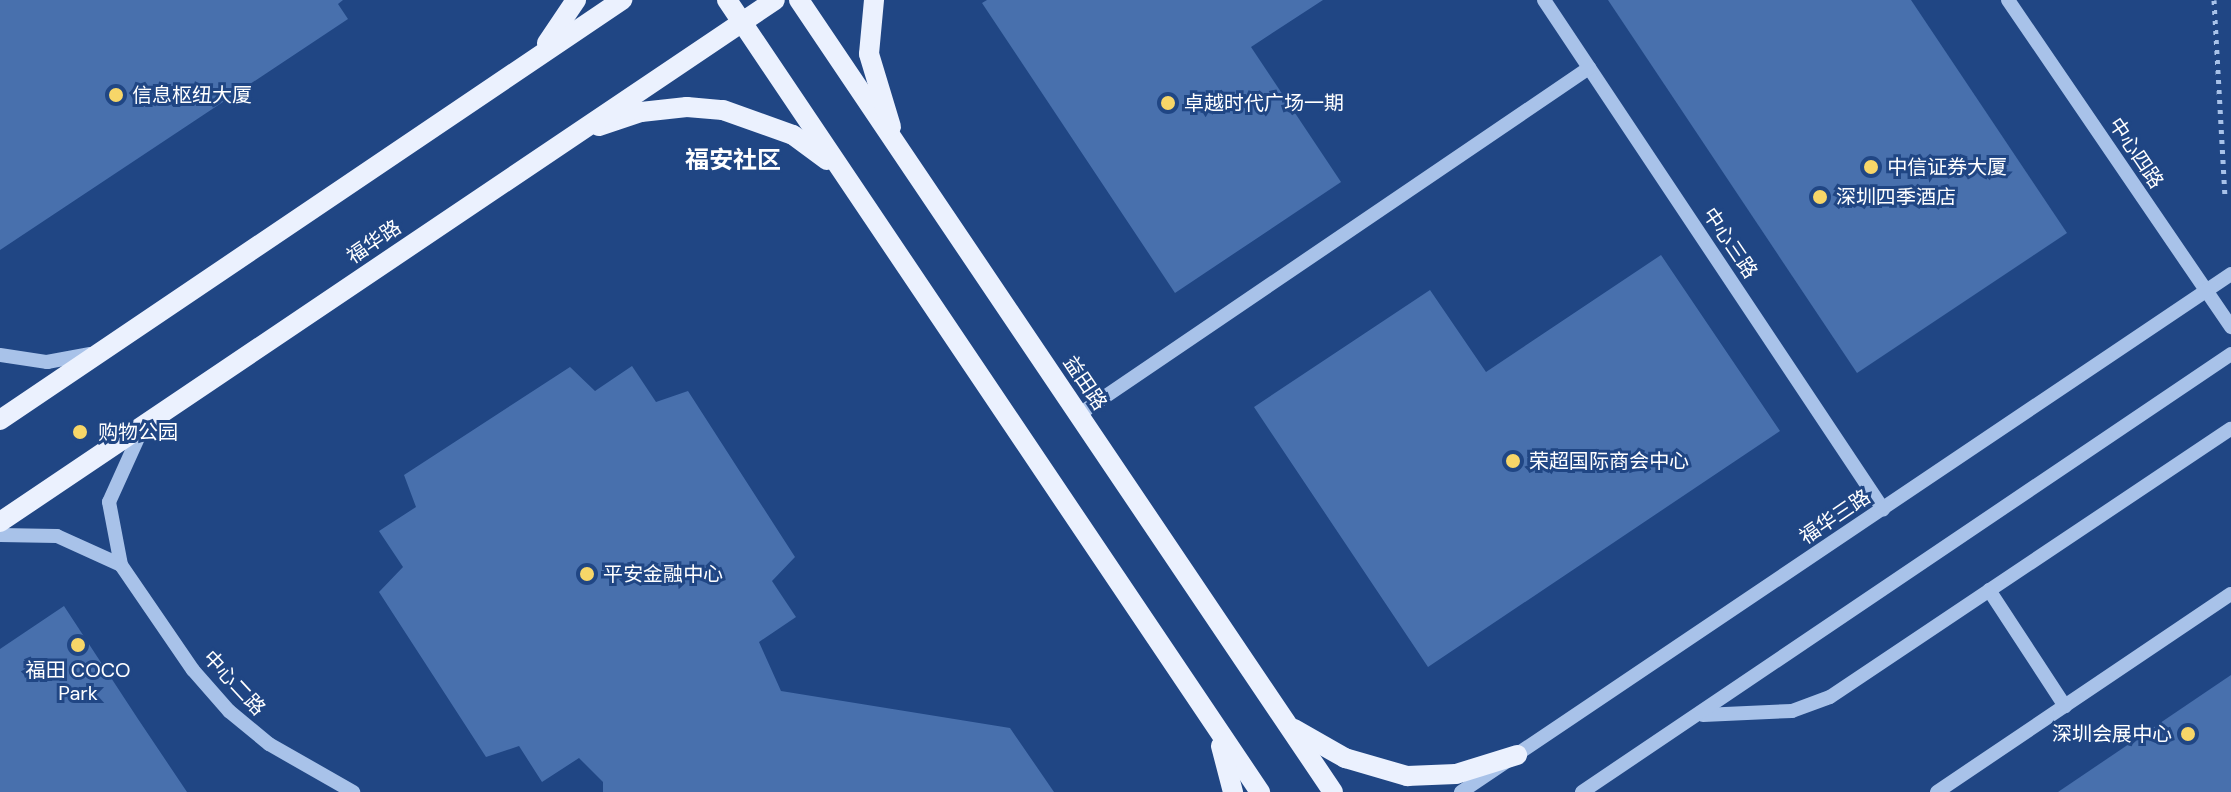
<!DOCTYPE html>
<meta charset="utf-8">
<style>
body{margin:0}
#map{position:relative;width:2231px;height:792px;overflow:hidden;background:#204684;font-family:"DM Sans","Noto Sans SC",sans-serif}
div>[style]{position:absolute}
.building>*{inset:0;background:#4870ad}
.path>*{height:5px;margin-top:-2.5px;transform-origin:0;background:repeating-linear-gradient(90deg,#a8c2e9 0 4px,transparent 0 10px)}
.minor>*{height:14px;margin:-7px;padding:0 7px;transform-origin:7px;border-radius:7px;background:#a8c2e9}
.major>*{height:20px;margin:-10px;padding:0 10px;transform-origin:10px;border-radius:10px;background:#ebf1fe}
.dots>*{width:22px;height:22px;translate:-50% -50%;box-sizing:border-box;border:4px solid #204684;border-radius:50%}
span{translate:-50% -50%;white-space:nowrap;text-align:center;line-height:1.15;-webkit-text-stroke:6px #204684;paint-order:stroke}
.poi-label{font-size:20px;color:#fff}
.left{translate:0 -50%;text-align:left}
.right{translate:-100% -50%;text-align:right}
.street-label{font-size:20px;color:#fff}
.quarter-label{font-size:24px;color:#fff;font-weight:700}
</style>
<div id="map">
<div class="building">
<i style="clip-path:polygon(0 0,343px 0,338px 4px,348px 19px,0 250px)"></i>
<i style="clip-path:polygon(987px 0,1323px 0,1251px 47px,1341px 182px,1175px 293px,982px 3px)"></i>
<i style="clip-path:polygon(1608px 0,1911px 0,2067px 233px,1857px 373px)"></i>
<i style="clip-path:polygon(1661px 255px,1780px 431px,1428px 667px,1254px 407px,1430px 290px,1486px 372px)"></i>
<i style="clip-path:polygon(632px 366px,656px 402px,688px 391px,795px 557px,772px 581px,796px 617px,759px 642px,781px 691px,1010px 728px,1054px 792px,603px 792px,603px 782px,579px 758px,542px 782px,519px 746px,486px 757px,379px 592px,403px 567px,379px 531px,416px 507px,404px 475px,570px 367px,595px 391px)"></i>
<i style="clip-path:polygon(64px 606px,138px 719px,187px 792px,0 792px,0 649px)"></i>
<i style="clip-path:polygon(2231px 675px,2231px 792px,2058px 792px)"></i>
</div>
<div class="path">
<i style="left:2214px;top:0;width:198px;rotate:86.8deg"></i>
</div>
<div class="minor">
<i style="left:1544px;top:0;width:612px;rotate:56.34deg"></i>
<i style="left:2008px;top:0;width:396px;rotate:55.7deg"></i>
<i style="left:0;top:355px;width:48px;rotate:8.5deg"></i>
<i style="left:47px;top:362px;width:44px;rotate:-10.5deg"></i>
<i style="left:1078px;top:415px;width:618px;rotate:-34.18deg"></i>
<i style="left:142px;top:429px;width:80px;rotate:114.3deg"></i>
<i style="left:109px;top:502px;width:64px;rotate:79.2deg"></i>
<i style="left:121px;top:565px;width:127px;rotate:55.6deg"></i>
<i style="left:193px;top:670px;width:55px;rotate:48.7deg"></i>
<i style="left:229px;top:711px;width:52px;rotate:39.5deg"></i>
<i style="left:269px;top:744px;width:97px;rotate:29.7deg"></i>
<i style="left:0;top:535px;width:57px;rotate:1deg"></i>
<i style="left:57px;top:536px;width:70px;rotate:24.4deg"></i>
<i style="left:1989px;top:590px;width:139px;rotate:56.8deg"></i>
<i style="left:1703px;top:715px;width:89px;rotate:-2.6deg"></i>
<i style="left:1792px;top:711px;width:40px;rotate:-20.2deg"></i>
<i style="left:1830px;top:697px;width:482px;rotate:-33.8deg"></i>
<i style="left:1461px;top:792px;width:928px;rotate:-33.93deg"></i>
<i style="left:1582px;top:792px;width:783px;rotate:-34.01deg"></i>
<i style="left:1937px;top:792px;width:354px;rotate:-34deg"></i>
</div>
<div class="major">
<i style="left:727px;top:0;width:955px;rotate:56.06deg"></i>
<i style="left:799px;top:0;width:955px;rotate:56.01deg"></i>
<i style="left:874px;top:0;width:54px;rotate:95.3deg"></i>
<i style="left:869px;top:54px;width:76px;rotate:73.2deg"></i>
<i style="left:547px;top:43px;width:52px;rotate:-56deg"></i>
<i style="left:599px;top:126px;width:44px;rotate:-18.4deg"></i>
<i style="left:641px;top:112px;width:46px;rotate:-6.2deg"></i>
<i style="left:687px;top:107px;width:36px;rotate:5deg"></i>
<i style="left:723px;top:110px;width:74px;rotate:19.7deg"></i>
<i style="left:793px;top:135px;width:42px;rotate:36.3deg"></i>
<i style="left:0;top:420px;width:751px;rotate:-34.03deg"></i>
<i style="left:0;top:522px;width:934px;rotate:-33.96deg"></i>
<i style="left:1294px;top:729px;width:59px;rotate:29.6deg"></i>
<i style="left:1345px;top:758px;width:65px;rotate:16.2deg"></i>
<i style="left:1407px;top:776px;width:49px;rotate:-2.3deg"></i>
<i style="left:1456px;top:774px;width:64px;rotate:-17.3deg"></i>
<i style="left:1221px;top:746px;width:48px;rotate:75.4deg"></i>
</div>
<div class="dots">
<i style="left:116px;top:95px;background:#f7d668"></i>
<i style="left:1168px;top:103px;background:#f7d668"></i>
<i style="left:1871px;top:167px;background:#f7d668"></i>
<i style="left:1820px;top:197px;background:#f7d668"></i>
<i style="left:80px;top:432px;background:#f7d668"></i>
<i style="left:1513px;top:461px;background:#f7d668"></i>
<i style="left:587px;top:574px;background:#f7d668"></i>
<i style="left:78px;top:645px;background:#f7d668"></i>
<i style="left:2188px;top:734px;background:#f7d668"></i>
</div>
<div class="poi-label">
<span class="left" style="left:132px;top:95px">信息枢纽大厦</span>
<span class="left" style="left:1184px;top:103px">卓越时代广场一期</span>
<span class="left" style="left:1887px;top:167px">中信证券大厦</span>
<span class="left" style="left:1836px;top:197px">深圳四季酒店</span>
<span class="left" style="left:98px;top:432px">购物公园</span>
<span class="left" style="left:1529px;top:461px">荣超国际商会中心</span>
<span class="left" style="left:603px;top:574px">平安金融中心</span>
<span style="left:78px;top:682px">福田 COCO<br>Park</span>
<span class="right" style="left:2172px;top:734px">深圳会展中心</span>
</div>
<div class="street-label">
<span style="left:2136px;top:153px;rotate:56deg">中心四路</span>
<span style="left:374px;top:242px;rotate:-34deg">福华路</span>
<span style="left:1730px;top:243px;rotate:56deg">中心三路</span>
<span style="left:1085px;top:383px;rotate:56deg">益田路</span>
<span style="left:1835px;top:517px;rotate:-34deg">福华三路</span>
<span style="left:234px;top:683px;rotate:47deg">中心二路</span>
</div>
<div class="quarter-label">
<span style="left:733px;top:160px">福安社区</span>
</div>
</div>
